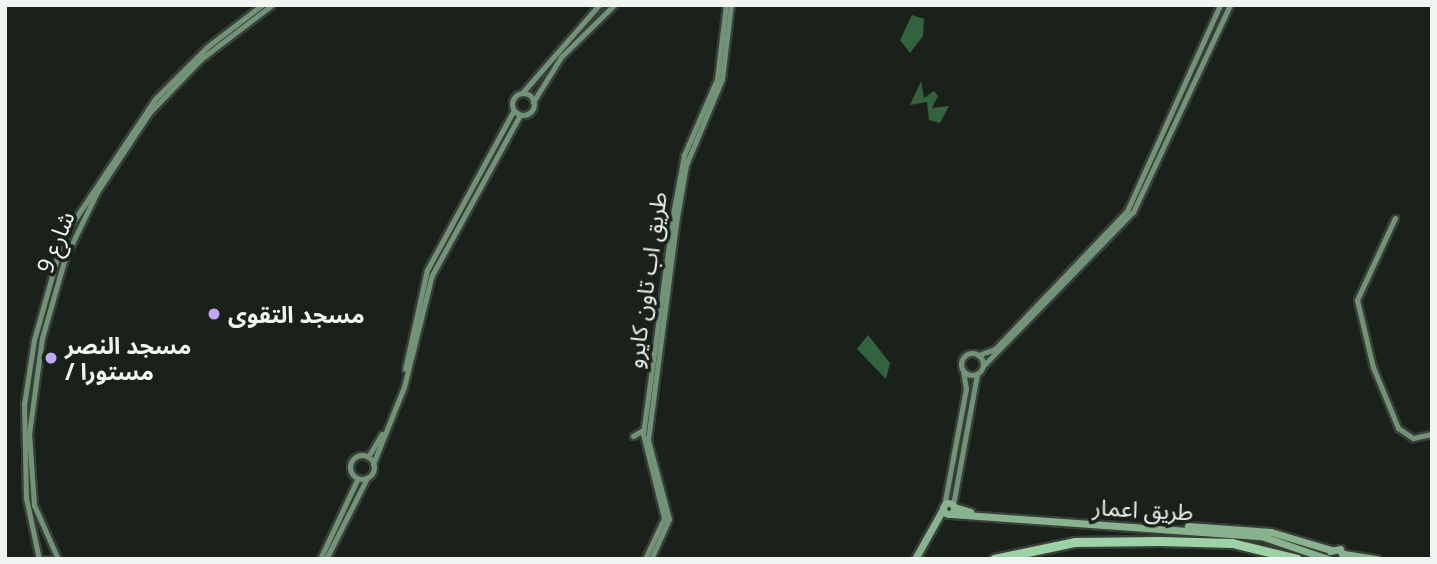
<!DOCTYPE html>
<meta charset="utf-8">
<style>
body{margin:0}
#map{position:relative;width:1437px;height:564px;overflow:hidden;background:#1a211b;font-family:"Noto Sans","Noto Sans Arabic",sans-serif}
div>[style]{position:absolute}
.water>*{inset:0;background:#32633d}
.roads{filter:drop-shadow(2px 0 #383f39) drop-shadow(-2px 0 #383f39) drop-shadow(0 2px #383f39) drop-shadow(0 -2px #383f39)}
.secondary>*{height:5px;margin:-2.5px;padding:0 2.5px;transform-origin:2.5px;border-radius:2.5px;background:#729377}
.secondary>.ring{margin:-2.5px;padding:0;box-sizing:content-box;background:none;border:5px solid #729377;border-radius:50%}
.primary>*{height:7px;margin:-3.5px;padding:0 3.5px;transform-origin:3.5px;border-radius:3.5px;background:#89b38f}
.primary>.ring{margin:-3.5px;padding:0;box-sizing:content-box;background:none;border:7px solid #89b38f;border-radius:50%}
.highway>*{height:9px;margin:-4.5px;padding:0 4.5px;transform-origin:4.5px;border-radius:4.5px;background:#9dd1a6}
.dots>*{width:19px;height:19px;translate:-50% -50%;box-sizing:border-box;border:4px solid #1a211b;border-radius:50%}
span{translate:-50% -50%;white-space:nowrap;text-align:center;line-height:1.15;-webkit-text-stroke:7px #1a211b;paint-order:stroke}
.street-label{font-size:23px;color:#f0f5f1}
.poi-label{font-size:23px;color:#f0f5f1;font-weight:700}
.left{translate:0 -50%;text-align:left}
.frame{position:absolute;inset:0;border:7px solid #f0f5f1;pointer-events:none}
</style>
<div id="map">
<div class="water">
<i style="clip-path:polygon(912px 15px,924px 19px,923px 36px,910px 53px,900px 40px)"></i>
<i style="clip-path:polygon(921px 81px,924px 98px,934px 91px,938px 96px,932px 108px,949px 106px,940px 123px,929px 120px,927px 102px,910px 105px)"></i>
<i style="clip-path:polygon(868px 335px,890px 363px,886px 379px,857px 349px)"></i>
</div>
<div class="roads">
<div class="secondary">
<i style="left:522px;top:93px;width:117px;rotate:-48.8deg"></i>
<i class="ring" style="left:512px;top:93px;width:17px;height:17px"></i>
<i style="left:533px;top:102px;width:53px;rotate:-58.1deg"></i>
<i style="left:561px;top:57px;width:74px;rotate:-44.5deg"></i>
<i style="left:1395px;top:218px;width:90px;rotate:114.9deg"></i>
<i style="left:1357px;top:300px;width:69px;rotate:76.6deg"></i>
<i style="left:1373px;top:367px;width:66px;rotate:67.7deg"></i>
<i style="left:1398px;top:428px;width:18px;rotate:34deg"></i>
<i style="left:1413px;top:438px;width:19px;rotate:-12deg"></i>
<i class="ring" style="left:961px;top:353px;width:17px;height:17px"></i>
<i style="left:978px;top:355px;width:18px;rotate:-19deg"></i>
<i style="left:995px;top:349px;width:191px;rotate:-46.3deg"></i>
<i style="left:1127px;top:211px;width:226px;rotate:-65.7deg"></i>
<i style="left:983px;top:366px;width:215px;rotate:-45.8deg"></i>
<i style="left:1133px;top:212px;width:229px;rotate:-64.9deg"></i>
<i style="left:405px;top:369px;width:101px;rotate:-77.5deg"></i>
<i style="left:427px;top:270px;width:182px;rotate:-61.5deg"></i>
<i style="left:633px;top:436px;width:12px;rotate:-31deg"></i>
<i class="ring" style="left:350px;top:455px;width:19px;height:19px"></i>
<i style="left:368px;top:457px;width:27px;rotate:-59deg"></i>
<i style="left:373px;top:464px;width:83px;rotate:-68.1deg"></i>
<i style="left:404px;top:387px;width:115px;rotate:-76deg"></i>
<i style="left:432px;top:275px;width:183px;rotate:-61.2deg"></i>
<i style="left:953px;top:505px;width:133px;rotate:-79.6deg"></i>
<i style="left:944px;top:506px;width:119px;rotate:-79.4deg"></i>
<i style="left:966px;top:389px;width:18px;rotate:-99deg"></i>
<i style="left:39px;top:559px;width:62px;rotate:-102deg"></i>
<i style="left:26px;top:498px;width:93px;rotate:-91.2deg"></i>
<i style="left:24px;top:405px;width:66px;rotate:-81.3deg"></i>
<i style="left:34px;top:340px;width:107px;rotate:-74.3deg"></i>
<i style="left:63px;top:237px;width:166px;rotate:-56.3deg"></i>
<i style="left:155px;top:99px;width:74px;rotate:-45deg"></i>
<i style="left:207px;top:47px;width:69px;rotate:-37.4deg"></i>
<i style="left:44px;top:559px;width:13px"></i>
<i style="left:58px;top:559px;width:59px;rotate:-114deg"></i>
<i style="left:34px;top:505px;width:71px;rotate:-94deg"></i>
<i style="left:29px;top:434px;width:97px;rotate:-82.3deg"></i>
<i style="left:42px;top:338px;width:83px;rotate:-74deg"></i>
<i style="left:65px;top:258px;width:73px;rotate:-64.1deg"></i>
<i style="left:97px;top:192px;width:96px;rotate:-56.5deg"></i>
<i style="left:150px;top:112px;width:74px;rotate:-46.1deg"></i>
<i style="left:201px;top:59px;width:89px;rotate:-37.3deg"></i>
<i style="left:320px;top:559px;width:89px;rotate:-64.9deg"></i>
<i style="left:326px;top:559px;width:91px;rotate:-63.2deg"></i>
<i style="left:645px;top:559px;width:45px;rotate:-65.1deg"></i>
<i style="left:664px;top:518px;width:87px;rotate:-104deg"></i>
<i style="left:643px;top:434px;width:227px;rotate:-82.2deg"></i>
<i style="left:674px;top:209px;width:55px;rotate:-79.5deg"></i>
<i style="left:684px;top:155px;width:83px;rotate:-66.5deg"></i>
<i style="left:717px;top:79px;width:75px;rotate:-83.1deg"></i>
<i style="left:651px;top:559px;width:44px;rotate:-65.8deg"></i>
<i style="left:669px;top:519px;width:82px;rotate:-104.9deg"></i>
<i style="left:648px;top:440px;width:219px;rotate:-82.6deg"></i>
<i style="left:676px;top:223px;width:59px;rotate:-80.2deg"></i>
<i style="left:686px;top:165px;width:93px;rotate:-67.3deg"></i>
<i style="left:722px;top:79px;width:75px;rotate:-83.1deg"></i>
</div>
<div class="primary">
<i class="ring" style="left:943.5px;top:503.5px;width:4px;height:4px"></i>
<i style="left:954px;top:507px;width:17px;rotate:17deg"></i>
<i style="left:951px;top:514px;width:311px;rotate:4.1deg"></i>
<i style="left:1261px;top:536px;width:71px;rotate:18.9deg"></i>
<i style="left:1188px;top:526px;width:83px;rotate:4.1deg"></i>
<i style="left:1271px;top:532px;width:63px;rotate:16.7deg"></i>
<i style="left:1330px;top:551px;width:10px;rotate:-11deg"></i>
<i style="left:1340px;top:549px;width:11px;rotate:68deg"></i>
<i style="left:1344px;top:554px;width:33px;rotate:9deg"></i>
<i style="left:915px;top:559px;width:57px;rotate:-60.8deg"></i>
</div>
<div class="highway">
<i style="left:994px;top:559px;width:83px;rotate:-11.9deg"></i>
<i style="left:1075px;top:542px;width:85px;rotate:-0.7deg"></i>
<i style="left:1160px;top:541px;width:72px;rotate:1.6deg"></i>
<i style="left:1232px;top:543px;width:67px;rotate:13.8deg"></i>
</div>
</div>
<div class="dots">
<i style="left:214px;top:314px;background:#c1a8f3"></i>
<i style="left:51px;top:358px;background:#c1a8f3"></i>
</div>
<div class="street-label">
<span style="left:55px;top:242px;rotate:-68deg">شارع 9</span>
<span style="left:646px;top:280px;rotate:-82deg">طريق اب تاون كايرو</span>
<span style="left:1143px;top:509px;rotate:3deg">طريق اعمار</span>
</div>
<div class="poi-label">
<span class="left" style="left:228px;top:314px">مسجد التقوى</span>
<span class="left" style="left:65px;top:358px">مسجد النصر<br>/ مستورا</span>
</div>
<div class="frame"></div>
</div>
